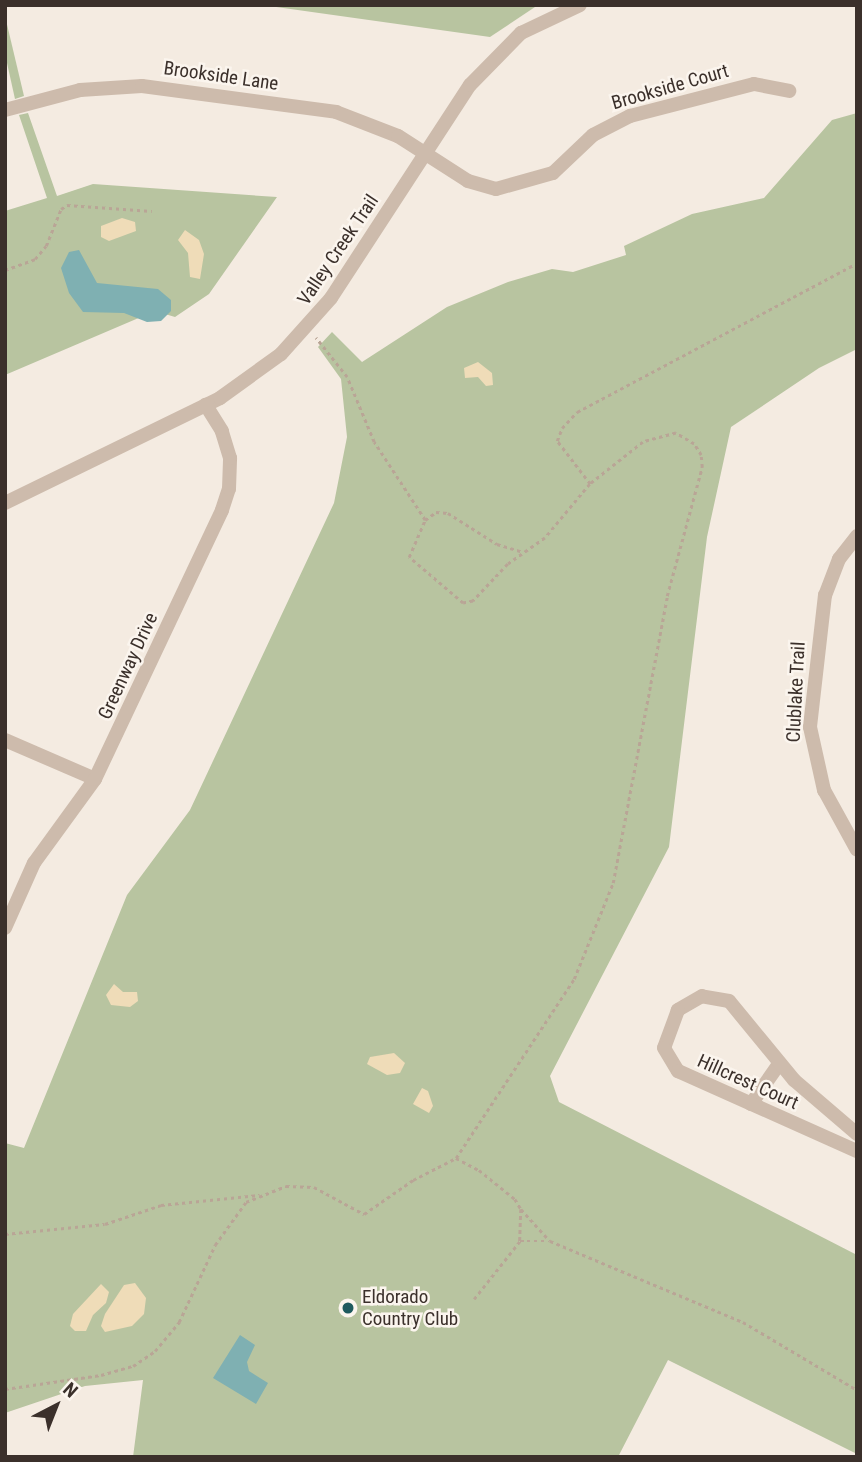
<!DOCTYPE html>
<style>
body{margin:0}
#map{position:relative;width:862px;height:1462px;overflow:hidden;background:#f4ebe1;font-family:"Roboto Condensed",sans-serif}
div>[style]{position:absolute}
.green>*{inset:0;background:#b8c4a0}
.sand>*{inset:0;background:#efdcb8}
.water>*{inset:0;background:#7fb0b2}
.path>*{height:2.5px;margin-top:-1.25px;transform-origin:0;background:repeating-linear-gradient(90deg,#b9a596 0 3.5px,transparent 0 7px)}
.street>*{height:14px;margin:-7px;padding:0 7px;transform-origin:7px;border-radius:7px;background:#cdbbac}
.dots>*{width:19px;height:19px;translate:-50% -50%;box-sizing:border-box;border:4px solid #fbf5ee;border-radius:50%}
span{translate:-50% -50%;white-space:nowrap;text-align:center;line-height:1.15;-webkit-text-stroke:5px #fbf5ee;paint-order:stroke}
.street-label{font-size:19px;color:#3b302b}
.poi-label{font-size:19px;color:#3b302b}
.left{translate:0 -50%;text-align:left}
.frame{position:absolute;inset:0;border:7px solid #3b302b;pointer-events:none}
.north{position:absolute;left:21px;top:1371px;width:70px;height:70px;-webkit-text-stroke:5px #fbf5ee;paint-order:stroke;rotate:42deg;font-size:19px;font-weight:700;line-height:28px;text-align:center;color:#3b302b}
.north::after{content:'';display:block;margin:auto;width:24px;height:32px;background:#3b302b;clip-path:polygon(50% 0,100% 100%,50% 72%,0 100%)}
</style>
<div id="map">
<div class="green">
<i style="clip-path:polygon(262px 5px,538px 5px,490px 37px)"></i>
<i style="clip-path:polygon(5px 16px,24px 96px,15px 99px,5px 54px)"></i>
<i style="clip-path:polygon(28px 113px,57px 196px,93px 184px,277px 197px,209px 294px,175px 317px,155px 311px,5px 375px,5px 211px,47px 198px,19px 115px)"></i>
<i style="clip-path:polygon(857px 113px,857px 349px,819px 368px,731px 427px,707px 537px,669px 847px,550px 1076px,559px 1102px,857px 1255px,857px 1454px,668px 1360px,618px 1457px,133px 1457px,143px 1380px,85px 1386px,5px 1413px,5px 1143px,24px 1148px,127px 895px,190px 810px,334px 503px,347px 437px,341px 379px,318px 347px,332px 332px,362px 362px,447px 307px,508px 282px,552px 269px,573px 272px,626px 255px,624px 246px,692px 214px,764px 198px,832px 120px)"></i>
</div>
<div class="sand">
<i style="clip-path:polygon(122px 218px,135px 222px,136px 231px,109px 241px,101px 237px,101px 226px)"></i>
<i style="clip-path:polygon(185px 230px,199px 240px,204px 254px,200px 279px,190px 277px,188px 253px,178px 240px)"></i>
<i style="clip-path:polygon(478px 362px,492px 373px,493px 385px,486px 386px,478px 377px,465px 378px,464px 368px)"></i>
<i style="clip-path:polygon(114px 984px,123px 992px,137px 992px,138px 1001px,130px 1007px,111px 1005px,106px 995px)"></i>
<i style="clip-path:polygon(394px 1053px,405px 1063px,400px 1073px,387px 1075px,367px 1064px,370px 1057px)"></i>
<i style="clip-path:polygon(422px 1088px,428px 1091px,433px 1106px,429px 1113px,413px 1104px)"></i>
<i style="clip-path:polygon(135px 1283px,146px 1298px,144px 1314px,132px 1326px,105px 1332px,101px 1326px,105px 1314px,124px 1285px)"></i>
<i style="clip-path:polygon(101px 1284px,109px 1292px,106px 1303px,93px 1315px,86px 1331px,75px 1331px,70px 1326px,73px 1314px)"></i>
</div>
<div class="water">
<i style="clip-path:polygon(79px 250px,97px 283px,158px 289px,171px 300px,171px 311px,161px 321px,147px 322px,124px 313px,83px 312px,69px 293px,61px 268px,69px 252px)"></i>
<i style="clip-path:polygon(240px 1335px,255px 1345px,247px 1362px,249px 1371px,268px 1383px,256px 1404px,213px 1378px)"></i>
</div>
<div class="path">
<i style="left:375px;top:5px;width:18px"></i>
<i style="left:5px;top:270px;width:32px;rotate:-20deg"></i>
<i style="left:35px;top:259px;width:17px;rotate:-50deg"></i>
<i style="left:46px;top:246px;width:40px;rotate:-68deg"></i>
<i style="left:61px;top:209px;width:7px;rotate:-34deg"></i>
<i style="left:67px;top:205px;width:85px;rotate:4deg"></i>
<i style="left:590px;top:484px;width:54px;rotate:-127.5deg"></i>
<i style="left:557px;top:441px;width:14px;rotate:-69deg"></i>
<i style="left:562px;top:428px;width:22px;rotate:-47deg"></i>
<i style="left:577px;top:412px;width:317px;rotate:-28deg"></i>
<i style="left:425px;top:520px;width:14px;rotate:-36deg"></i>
<i style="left:436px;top:512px;width:12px;rotate:5deg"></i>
<i style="left:448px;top:513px;width:58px;rotate:32.3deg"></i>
<i style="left:497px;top:544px;width:27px;rotate:17deg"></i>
<i style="left:456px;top:1158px;width:26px;rotate:28deg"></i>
<i style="left:479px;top:1170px;width:46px;rotate:38.9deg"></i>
<i style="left:515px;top:1199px;width:12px;rotate:59deg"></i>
<i style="left:521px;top:1209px;width:32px;rotate:92deg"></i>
<i style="left:521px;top:1209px;width:43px;rotate:47.8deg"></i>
<i style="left:550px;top:1241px;width:209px;rotate:22.8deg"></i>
<i style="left:743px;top:1322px;width:133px;rotate:30.8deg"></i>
<i style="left:5px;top:1234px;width:100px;rotate:-5.7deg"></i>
<i style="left:105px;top:1224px;width:59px;rotate:-18.7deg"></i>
<i style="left:161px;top:1205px;width:99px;rotate:-5.8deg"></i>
<i style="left:474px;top:1299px;width:74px;rotate:-51.6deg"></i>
<i style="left:520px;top:1241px;width:27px"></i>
<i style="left:5px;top:1389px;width:97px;rotate:-8.3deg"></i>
<i style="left:101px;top:1375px;width:33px;rotate:-16deg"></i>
<i style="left:133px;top:1366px;width:27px;rotate:-34deg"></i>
<i style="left:155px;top:1351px;width:38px;rotate:-50deg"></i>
<i style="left:179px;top:1322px;width:85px;rotate:-64.9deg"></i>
<i style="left:215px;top:1245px;width:53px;rotate:-54.2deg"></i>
<i style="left:246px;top:1202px;width:43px;rotate:-21.8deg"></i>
<i style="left:286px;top:1186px;width:28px;rotate:2deg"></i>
<i style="left:314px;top:1187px;width:57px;rotate:28.4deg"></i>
<i style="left:364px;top:1214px;width:60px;rotate:-34.8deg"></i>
<i style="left:413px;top:1180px;width:48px;rotate:-27.1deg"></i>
<i style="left:456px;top:1158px;width:214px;rotate:-56.6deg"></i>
<i style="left:574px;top:979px;width:104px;rotate:-67.9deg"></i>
<i style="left:613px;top:883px;width:292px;rotate:-79.3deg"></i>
<i style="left:667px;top:596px;width:134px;rotate:-74.8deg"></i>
<i style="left:702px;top:467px;width:12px;rotate:-95deg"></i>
<i style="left:701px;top:455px;width:13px;rotate:-122deg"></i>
<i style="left:694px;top:444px;width:21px;rotate:-149deg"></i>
<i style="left:676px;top:433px;width:34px;rotate:165deg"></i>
<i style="left:643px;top:442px;width:68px;rotate:141.6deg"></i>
<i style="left:590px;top:484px;width:70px;rotate:129.8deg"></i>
<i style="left:545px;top:538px;width:45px;rotate:144.9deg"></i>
<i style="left:508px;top:564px;width:51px;rotate:133.4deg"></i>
<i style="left:473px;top:601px;width:10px;rotate:169deg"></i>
<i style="left:463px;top:603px;width:71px;rotate:-139.6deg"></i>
<i style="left:409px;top:557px;width:40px;rotate:-66.6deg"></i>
<i style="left:425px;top:520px;width:93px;rotate:-123.2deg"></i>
<i style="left:374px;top:442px;width:70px;rotate:-112.6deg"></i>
<i style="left:347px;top:377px;width:50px;rotate:-128.5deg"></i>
</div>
<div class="street">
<i style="left:5px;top:110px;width:78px;rotate:-14.9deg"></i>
<i style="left:80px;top:90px;width:62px;rotate:-3.7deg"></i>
<i style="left:142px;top:86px;width:196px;rotate:7.6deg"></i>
<i style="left:336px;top:112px;width:66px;rotate:21.2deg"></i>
<i style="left:398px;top:136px;width:83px;rotate:32.7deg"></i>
<i style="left:468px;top:181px;width:29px;rotate:16deg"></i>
<i style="left:496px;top:189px;width:59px;rotate:-15.7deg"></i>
<i style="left:553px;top:173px;width:55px;rotate:-43.5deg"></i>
<i style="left:593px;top:135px;width:42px;rotate:-27.2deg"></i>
<i style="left:630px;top:116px;width:128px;rotate:-14.5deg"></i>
<i style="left:754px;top:84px;width:36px;rotate:11deg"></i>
<i style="left:5px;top:503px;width:239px;rotate:-26deg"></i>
<i style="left:220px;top:398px;width:75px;rotate:-35.8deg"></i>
<i style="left:281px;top:354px;width:75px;rotate:-48.2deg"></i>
<i style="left:331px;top:298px;width:254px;rotate:-56.9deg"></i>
<i style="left:470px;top:85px;width:73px;rotate:-45.6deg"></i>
<i style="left:521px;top:33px;width:65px;rotate:-25.4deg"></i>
<i style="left:857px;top:536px;width:29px;rotate:128deg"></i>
<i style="left:839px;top:559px;width:39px;rotate:111deg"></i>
<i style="left:825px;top:595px;width:133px;rotate:96.5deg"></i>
<i style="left:810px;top:727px;width:65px;rotate:77.5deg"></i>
<i style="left:824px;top:790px;width:68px;rotate:61.2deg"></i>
<i style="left:5px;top:740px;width:98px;rotate:23.4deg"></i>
<i style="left:5px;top:928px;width:71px;rotate:-66deg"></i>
<i style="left:34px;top:863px;width:104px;rotate:-54deg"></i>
<i style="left:95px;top:779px;width:297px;rotate:-64.7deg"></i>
<i style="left:222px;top:510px;width:22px;rotate:-72deg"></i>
<i style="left:229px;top:489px;width:31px;rotate:-88deg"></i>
<i style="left:230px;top:458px;width:28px;rotate:-107deg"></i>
<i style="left:222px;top:431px;width:31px;rotate:-122deg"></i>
<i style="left:751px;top:1104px;width:49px;rotate:-55deg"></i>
<i style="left:857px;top:1134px;width:83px;rotate:-139.4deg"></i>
<i style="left:794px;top:1080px;width:102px;rotate:-129.4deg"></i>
<i style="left:729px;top:1001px;width:27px;rotate:-170deg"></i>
<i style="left:702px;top:996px;width:28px;rotate:150deg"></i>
<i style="left:678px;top:1010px;width:40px;rotate:110.2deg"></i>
<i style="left:664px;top:1048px;width:27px;rotate:59deg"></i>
<i style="left:678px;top:1071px;width:196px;rotate:24.1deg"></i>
</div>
<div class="dots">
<i style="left:348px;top:1308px;background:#1f5a5e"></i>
</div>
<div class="street-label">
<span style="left:221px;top:76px;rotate:8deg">Brookside Lane</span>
<span style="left:670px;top:87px;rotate:-16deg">Brookside Court</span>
<span style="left:338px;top:250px;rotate:-56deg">Valley Creek Trail</span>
<span style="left:128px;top:666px;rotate:-65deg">Greenway Drive</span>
<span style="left:796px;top:692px;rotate:-87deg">Clublake Trail</span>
<span style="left:748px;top:1082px;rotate:24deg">Hillcrest Court</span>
</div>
<div class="poi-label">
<span class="left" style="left:362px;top:1308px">Eldorado<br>Country Club</span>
</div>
<div class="frame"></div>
<div class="north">N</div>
</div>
